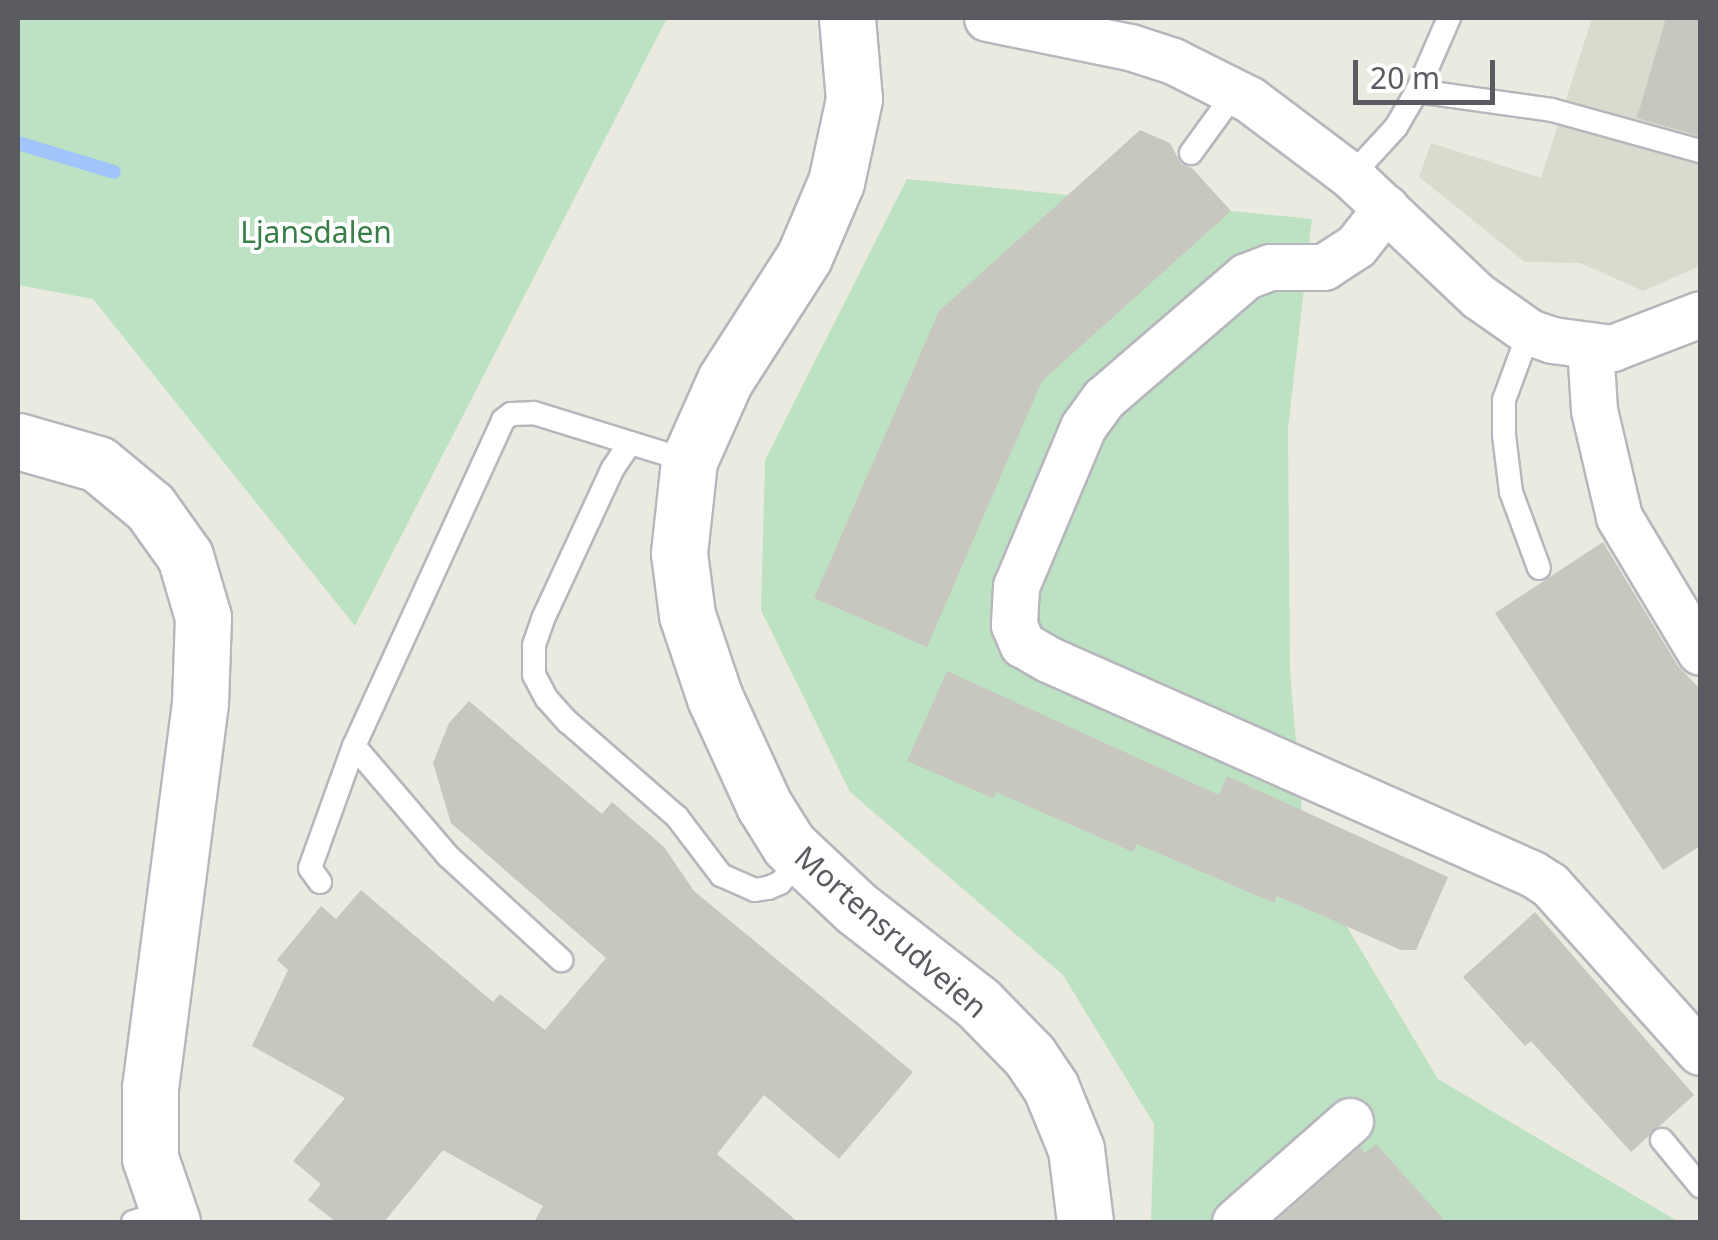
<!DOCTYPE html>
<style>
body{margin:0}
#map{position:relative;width:1718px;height:1240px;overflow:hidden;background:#ebeae0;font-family:"Noto Sans",sans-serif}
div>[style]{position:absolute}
.education>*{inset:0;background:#dbdace}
.green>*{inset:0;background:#bde2c3}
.stream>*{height:14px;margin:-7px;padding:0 7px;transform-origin:7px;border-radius:7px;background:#a1c5fa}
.building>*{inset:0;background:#c8c7bf}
.roads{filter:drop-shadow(2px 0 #b6b7bc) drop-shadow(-2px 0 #b6b7bc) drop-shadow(0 2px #b6b7bc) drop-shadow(0 -2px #b6b7bc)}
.service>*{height:22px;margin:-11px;padding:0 11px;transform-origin:11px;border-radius:11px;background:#fff}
.minor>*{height:45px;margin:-22.5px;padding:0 22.5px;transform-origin:22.5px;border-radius:22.5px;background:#fff}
.tertiary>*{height:55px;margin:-27.5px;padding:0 27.5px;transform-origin:27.5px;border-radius:27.5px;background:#fff}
span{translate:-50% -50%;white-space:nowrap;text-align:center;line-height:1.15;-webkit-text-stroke:8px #fff;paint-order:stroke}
.park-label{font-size:30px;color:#387f47}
.street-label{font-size:30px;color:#595b60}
.frame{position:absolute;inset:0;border:20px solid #595b60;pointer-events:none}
.scale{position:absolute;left:1353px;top:60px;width:142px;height:45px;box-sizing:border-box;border:5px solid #595b60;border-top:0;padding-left:12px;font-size:30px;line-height:35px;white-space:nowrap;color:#595b60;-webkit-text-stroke:8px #fff;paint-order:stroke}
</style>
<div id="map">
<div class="education">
<i style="clip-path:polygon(1592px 18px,1700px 18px,1700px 266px,1643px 291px,1580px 263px,1525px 262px,1419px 177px,1431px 143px,1541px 178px)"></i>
</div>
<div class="green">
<i style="clip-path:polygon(18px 18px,667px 18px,355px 626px,93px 299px,18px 285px)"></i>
<i style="clip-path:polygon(907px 179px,1312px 219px,1288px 429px,1290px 671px,1306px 858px,1438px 1079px,1679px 1222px,1151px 1222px,1154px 1124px,1063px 975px,850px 792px,761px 610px,765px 460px)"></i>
</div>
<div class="stream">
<i style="left:18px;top:143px;width:100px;rotate:16.8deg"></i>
</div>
<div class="building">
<i style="clip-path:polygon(1666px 18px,1700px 18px,1700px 136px,1637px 118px)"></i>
<i style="clip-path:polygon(1140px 130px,1170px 143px,1181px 164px,1192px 168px,1231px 211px,1042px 381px,927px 647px,814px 598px,939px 311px)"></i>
<i style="clip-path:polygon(1603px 542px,1678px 666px,1700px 689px,1700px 846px,1663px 870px,1495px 613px)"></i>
<i style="clip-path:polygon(947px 671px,1219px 795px,1227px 776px,1448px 877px,1416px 950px,1401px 950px,1277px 896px,1274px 903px,1137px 844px,1133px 852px,996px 792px,993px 798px,907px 761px)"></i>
<i style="clip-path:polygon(469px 701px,602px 814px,612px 802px,664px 847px,694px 891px,913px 1072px,839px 1159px,764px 1095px,717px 1154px,798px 1222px,534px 1222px,543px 1206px,443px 1150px,384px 1222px,336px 1222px,308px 1200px,321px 1184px,293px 1161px,345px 1098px,252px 1046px,288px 970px,277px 960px,321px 906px,336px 919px,361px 890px,493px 1002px,500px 994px,545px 1030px,606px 958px,451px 823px,433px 763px,449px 723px)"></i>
<i style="clip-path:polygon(1535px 912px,1694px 1095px,1631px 1152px,1531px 1041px,1525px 1046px,1463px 977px)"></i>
<i style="clip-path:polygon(1376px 1144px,1446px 1222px,1275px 1222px,1360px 1147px,1365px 1153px)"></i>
</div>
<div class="roads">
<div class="service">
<i style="left:1417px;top:91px;width:136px;rotate:8deg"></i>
<i style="left:1552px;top:110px;width:154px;rotate:15.5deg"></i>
<i style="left:1191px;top:153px;width:77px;rotate:-54deg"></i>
<i style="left:1351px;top:176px;width:67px;rotate:-47.4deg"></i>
<i style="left:1396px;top:127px;width:42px;rotate:-59.7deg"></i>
<i style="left:1417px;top:91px;width:80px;rotate:-66.3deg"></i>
<i style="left:1529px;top:332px;width:72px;rotate:110.2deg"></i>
<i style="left:1504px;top:400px;width:35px;rotate:90deg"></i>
<i style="left:1504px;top:435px;width:57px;rotate:83deg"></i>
<i style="left:1511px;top:492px;width:81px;rotate:69.8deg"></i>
<i style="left:630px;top:443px;width:30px;rotate:124deg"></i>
<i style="left:613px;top:468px;width:166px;rotate:114.9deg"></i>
<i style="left:543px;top:619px;width:28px;rotate:109deg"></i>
<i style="left:534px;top:645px;width:30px;rotate:90deg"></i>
<i style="left:534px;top:675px;width:27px;rotate:62deg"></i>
<i style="left:547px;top:699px;width:31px;rotate:48deg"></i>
<i style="left:568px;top:722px;width:145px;rotate:41.1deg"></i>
<i style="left:677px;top:817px;width:73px;rotate:52.8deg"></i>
<i style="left:721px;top:875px;width:37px;rotate:24deg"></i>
<i style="left:755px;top:890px;width:13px;rotate:-9deg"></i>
<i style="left:768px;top:888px;width:13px;rotate:-23deg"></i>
<i style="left:780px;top:883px;width:33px;rotate:-50deg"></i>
<i style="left:354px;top:746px;width:145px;rotate:49.5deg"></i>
<i style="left:448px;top:856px;width:154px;rotate:42.6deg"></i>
<i style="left:320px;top:882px;width:17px;rotate:-126deg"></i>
<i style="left:310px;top:868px;width:130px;rotate:-70.2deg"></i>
<i style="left:354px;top:746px;width:358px;rotate:-65.4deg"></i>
<i style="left:503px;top:420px;width:10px;rotate:-37deg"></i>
<i style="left:511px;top:414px;width:23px;rotate:-2deg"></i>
<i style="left:534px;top:413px;width:162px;rotate:17.2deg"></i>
<i style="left:1662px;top:1140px;width:60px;rotate:50.4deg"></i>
<i style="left:133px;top:1222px;width:34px;rotate:-17deg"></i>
</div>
<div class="minor">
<i style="left:987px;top:18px;width:146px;rotate:11.5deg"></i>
<i style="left:1130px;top:47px;width:45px;rotate:18deg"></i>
<i style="left:1173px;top:61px;width:85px;rotate:26.6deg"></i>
<i style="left:1249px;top:99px;width:128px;rotate:37deg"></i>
<i style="left:1351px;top:176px;width:175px;rotate:43.4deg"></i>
<i style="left:1478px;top:296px;width:62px;rotate:35.2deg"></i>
<i style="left:1529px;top:332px;width:24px;rotate:19deg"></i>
<i style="left:1552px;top:340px;width:61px;rotate:7.6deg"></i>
<i style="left:1612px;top:348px;width:94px;rotate:-21.1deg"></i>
<i style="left:1386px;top:208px;width:48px;rotate:128.3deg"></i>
<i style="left:1356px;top:246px;width:38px;rotate:147deg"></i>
<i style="left:1324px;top:267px;width:54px;rotate:180deg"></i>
<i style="left:1270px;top:267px;width:26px;rotate:159deg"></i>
<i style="left:1246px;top:276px;width:187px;rotate:139.3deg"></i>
<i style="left:1104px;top:398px;width:36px;rotate:126deg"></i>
<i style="left:1083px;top:427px;width:173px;rotate:112.8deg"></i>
<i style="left:1016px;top:586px;width:39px;rotate:93deg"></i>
<i style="left:1014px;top:625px;width:21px;rotate:67deg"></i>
<i style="left:1022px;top:644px;width:32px;rotate:30deg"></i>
<i style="left:1050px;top:660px;width:528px;rotate:23.9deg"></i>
<i style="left:1533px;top:874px;width:20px;rotate:33deg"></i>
<i style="left:1550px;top:885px;width:224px;rotate:48.1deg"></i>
<i style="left:1590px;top:346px;width:64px;rotate:86.4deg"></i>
<i style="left:1594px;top:410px;width:110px;rotate:76.8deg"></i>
<i style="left:1619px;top:517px;width:157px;rotate:59deg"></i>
<i style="left:1235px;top:1222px;width:153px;rotate:-41.3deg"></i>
</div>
<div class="tertiary">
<i style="left:847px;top:18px;width:81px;rotate:85.1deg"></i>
<i style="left:854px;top:99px;width:85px;rotate:102.2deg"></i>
<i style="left:836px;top:182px;width:82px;rotate:113.1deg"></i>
<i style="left:804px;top:257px;width:146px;rotate:122.7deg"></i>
<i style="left:725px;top:380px;width:89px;rotate:114deg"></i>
<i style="left:689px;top:461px;width:93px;rotate:96.2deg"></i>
<i style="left:679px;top:553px;width:63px;rotate:82.6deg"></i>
<i style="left:687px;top:615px;width:88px;rotate:71.4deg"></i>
<i style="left:715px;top:698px;width:118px;rotate:65.4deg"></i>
<i style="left:764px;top:805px;width:47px;rotate:58deg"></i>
<i style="left:789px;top:845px;width:92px;rotate:43.2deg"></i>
<i style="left:856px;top:908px;width:155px;rotate:37.9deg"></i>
<i style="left:978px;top:1003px;width:73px;rotate:45.6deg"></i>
<i style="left:1029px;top:1055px;width:40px;rotate:56deg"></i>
<i style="left:1051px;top:1088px;width:66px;rotate:67.7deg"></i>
<i style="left:1076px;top:1149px;width:74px;rotate:83deg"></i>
<i style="left:18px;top:441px;width:83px;rotate:16deg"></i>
<i style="left:98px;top:464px;width:67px;rotate:39.6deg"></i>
<i style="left:150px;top:507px;width:60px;rotate:54.5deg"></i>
<i style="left:185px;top:556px;width:64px;rotate:73.6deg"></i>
<i style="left:203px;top:617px;width:86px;rotate:92deg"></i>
<i style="left:200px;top:703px;width:387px;rotate:97.4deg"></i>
<i style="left:150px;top:1087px;width:71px;rotate:90deg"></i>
<i style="left:150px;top:1158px;width:68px;rotate:71deg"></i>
</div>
</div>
<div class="park-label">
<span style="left:316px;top:232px">Ljansdalen</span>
</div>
<div class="street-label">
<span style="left:891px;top:932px;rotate:41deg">Mortensrudveien</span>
</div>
<div class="frame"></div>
<div class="scale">20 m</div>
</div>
